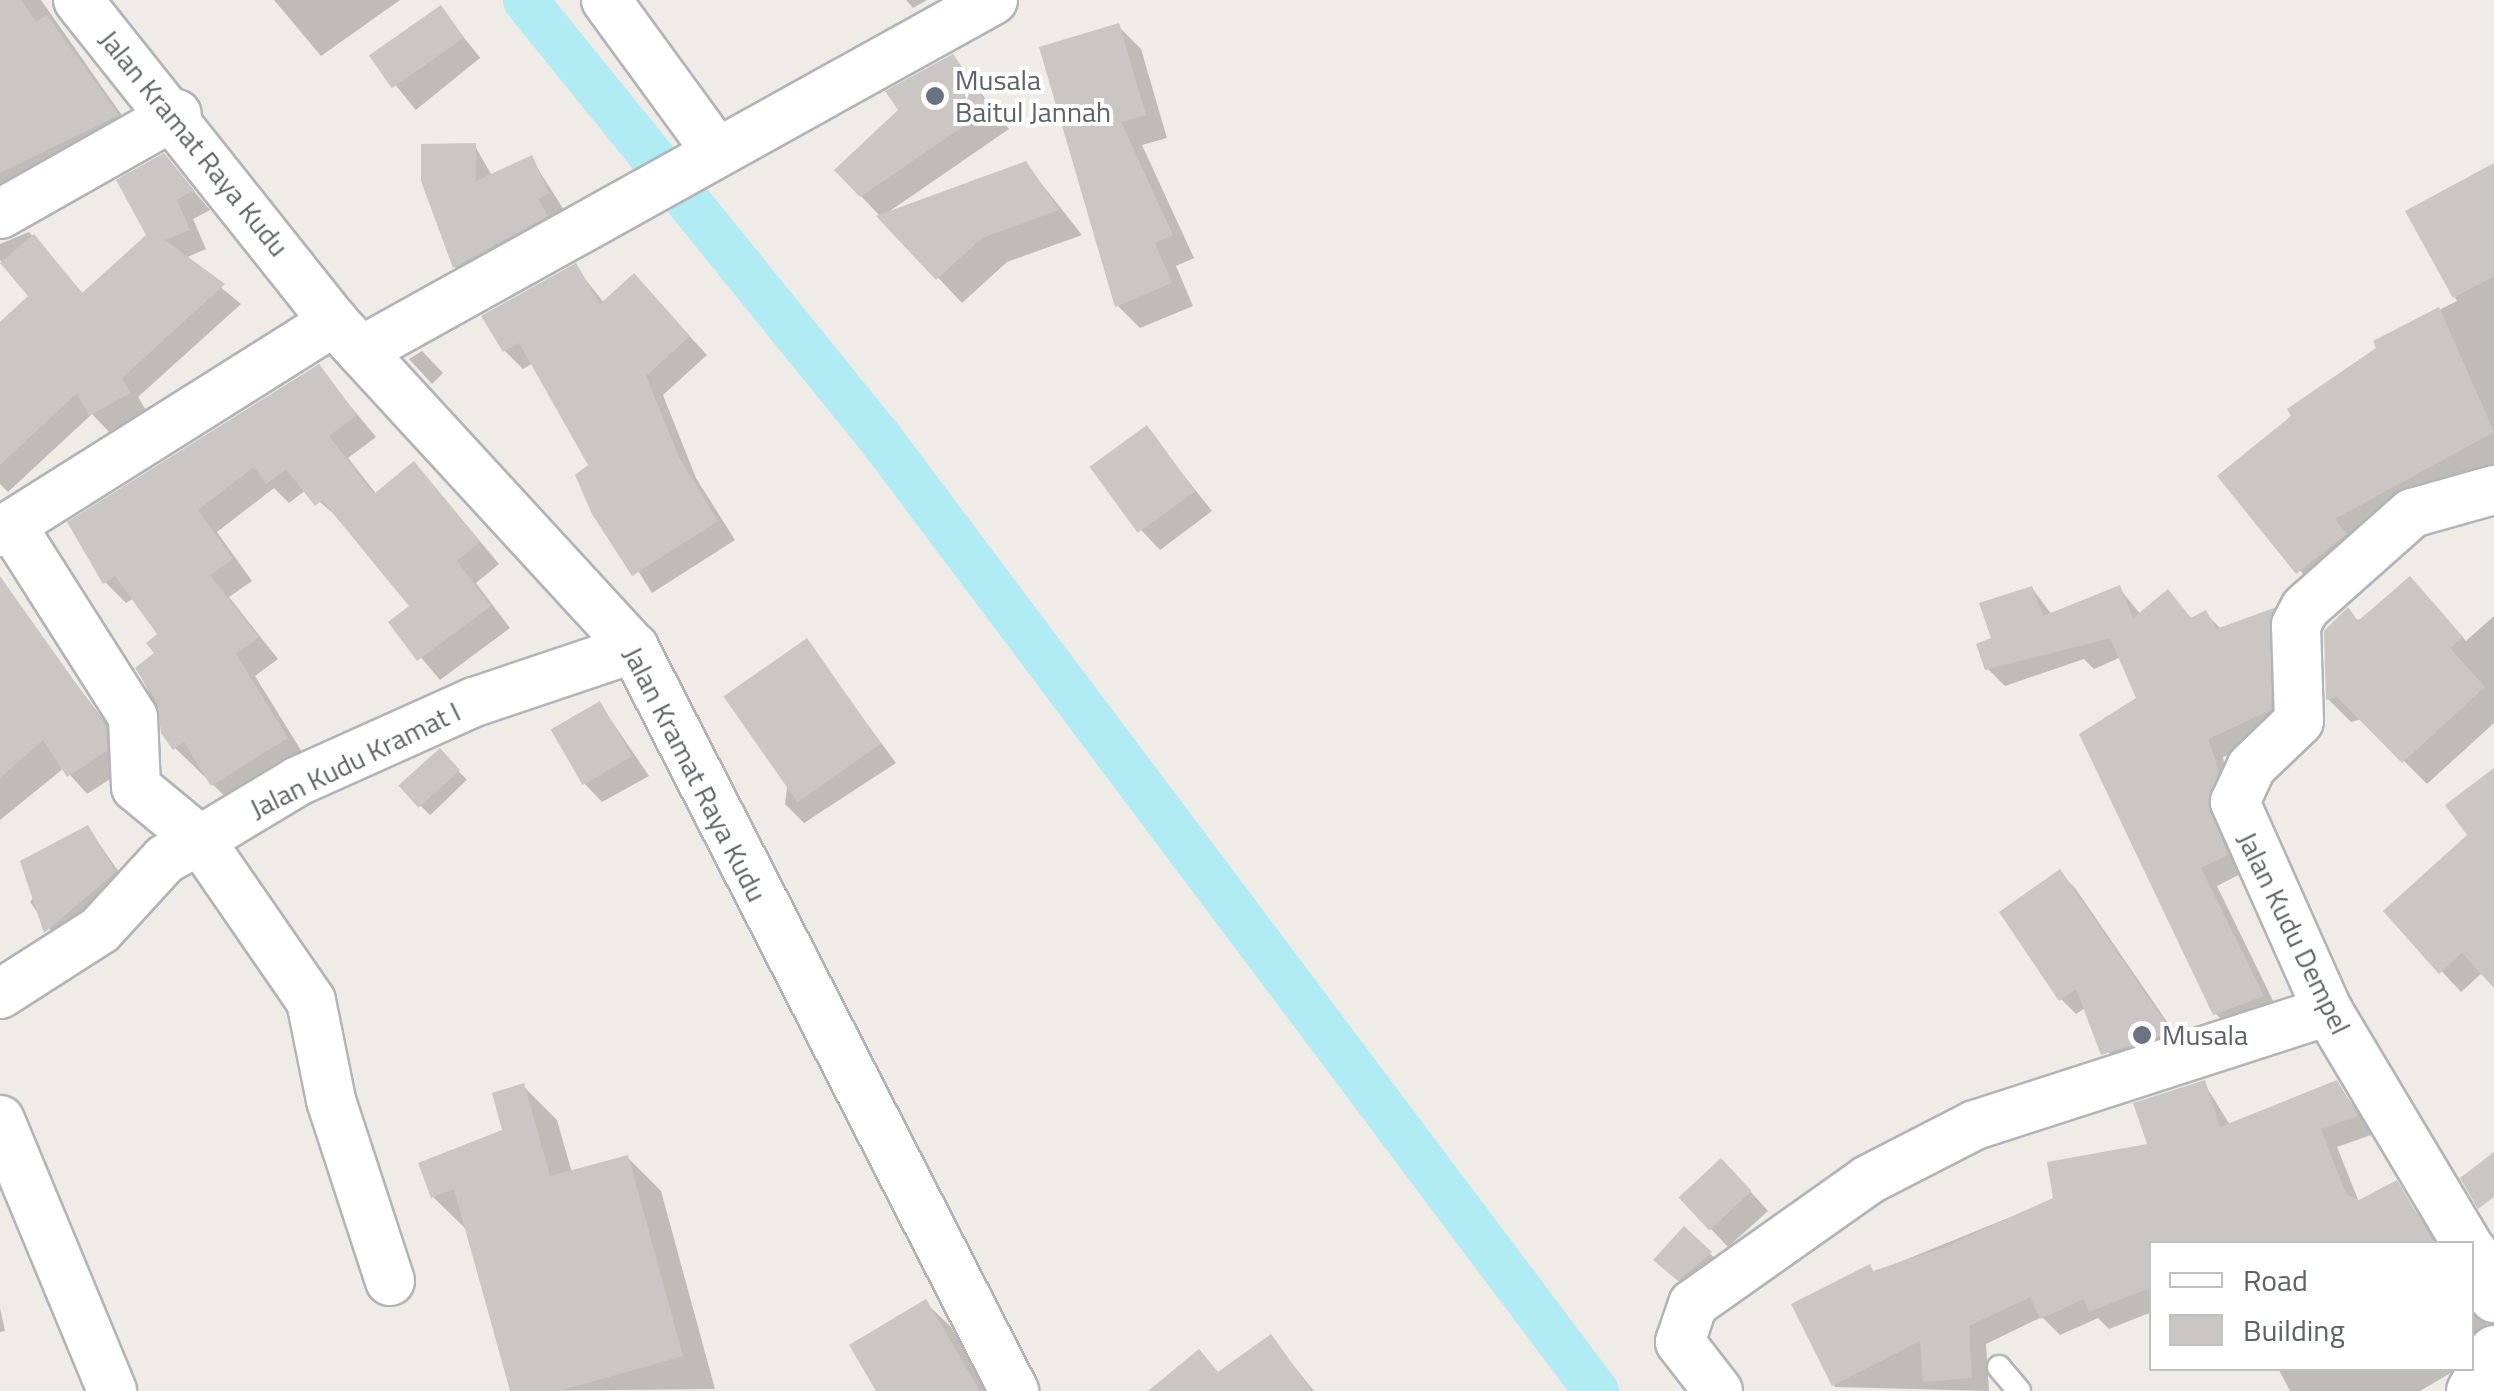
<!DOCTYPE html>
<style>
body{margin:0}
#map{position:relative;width:2494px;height:1391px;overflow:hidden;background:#efebe7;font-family:"Titillium Web",sans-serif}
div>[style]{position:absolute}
.shadow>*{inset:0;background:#0003;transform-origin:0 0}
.canal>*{height:45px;margin:-22.5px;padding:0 22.5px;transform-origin:22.5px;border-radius:22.5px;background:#b1ebf4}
.building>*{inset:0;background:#cac6c4;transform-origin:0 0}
.roads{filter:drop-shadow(2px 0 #b2b5b7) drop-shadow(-2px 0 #b2b5b7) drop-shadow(0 2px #b2b5b7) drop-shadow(0 -2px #b2b5b7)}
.lane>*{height:22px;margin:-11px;padding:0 11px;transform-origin:11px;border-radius:11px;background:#fff}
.street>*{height:48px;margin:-24px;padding:0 24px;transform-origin:24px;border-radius:24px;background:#fff}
.dots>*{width:28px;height:28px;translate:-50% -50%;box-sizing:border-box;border:5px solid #fff;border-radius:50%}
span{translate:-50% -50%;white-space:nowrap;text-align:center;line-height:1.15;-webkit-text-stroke:8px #fff;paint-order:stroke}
.worship-label{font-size:28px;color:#5b616d}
.left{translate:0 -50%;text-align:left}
.street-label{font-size:28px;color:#5e6365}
.legend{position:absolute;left:2149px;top:1241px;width:325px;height:130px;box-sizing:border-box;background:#fff;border:2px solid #bfc1c1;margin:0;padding:12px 18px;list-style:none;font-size:30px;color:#5e6365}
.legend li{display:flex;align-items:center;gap:20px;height:50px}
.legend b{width:50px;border:2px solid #bfc1c1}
</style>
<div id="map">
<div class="shadow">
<i style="clip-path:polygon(0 0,41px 0,135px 134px,0 215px)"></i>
<i style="clip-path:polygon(274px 0,400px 0,321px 56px)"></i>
<i style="clip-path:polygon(906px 0,927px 0,913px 8px)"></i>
<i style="left:440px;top:8px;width:64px;height:83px;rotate:51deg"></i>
<i style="clip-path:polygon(1118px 26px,1141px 49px,1167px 138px,1142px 145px,1194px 258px,1176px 266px,1193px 306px,1140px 328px,1118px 306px)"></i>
<i style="clip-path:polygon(953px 57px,1009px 129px,887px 213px,1026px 164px,1082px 235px,1007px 262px,962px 303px,861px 196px)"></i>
<i style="clip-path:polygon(475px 146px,492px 176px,531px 158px,564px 210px,552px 216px,562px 233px,472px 283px,455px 267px,424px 180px)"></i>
<i style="clip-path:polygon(164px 156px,210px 210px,193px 219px,206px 249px,185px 258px,241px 304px,138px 397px,147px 412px,109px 432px,92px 414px,8px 492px,0 484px,0 326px,32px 296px,0 260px,0 244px,29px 232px,84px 295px,149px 235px)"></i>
<i style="clip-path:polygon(2494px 166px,2494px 464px,2356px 543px,2321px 595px,2221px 477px,2379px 349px,2376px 342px,2457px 301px,2409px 212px)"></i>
<i style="clip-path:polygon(575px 266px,604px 303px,652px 295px,707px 355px,663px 395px,696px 478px,735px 540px,652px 593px,578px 475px,591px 465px,533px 363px,523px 369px,505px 351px)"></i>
<i style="clip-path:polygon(422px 351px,443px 373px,432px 384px,409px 359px)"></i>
<i style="clip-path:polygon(318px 367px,376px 437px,348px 458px,377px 495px,413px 465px,434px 486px,499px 564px,476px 583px,510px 628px,440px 680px,391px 622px,413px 606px,342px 521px,306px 490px,289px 503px,274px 488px,217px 532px,252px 581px,229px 597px,278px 659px,255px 676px,307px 760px,234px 805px,175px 748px,138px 669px,158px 654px,160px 634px,134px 598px,126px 603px,105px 582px)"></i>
<i style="clip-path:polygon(1146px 428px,1212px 511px,1160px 550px,1142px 531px)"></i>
<i style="clip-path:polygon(2032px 588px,2052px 615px,2119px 588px,2141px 615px,2168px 592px,2193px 620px,2205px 613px,2221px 629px,2273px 611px,2290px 628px,2287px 727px,2223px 757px,2244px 872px,2217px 886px,2279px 1013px,2232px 1031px,2215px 1013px,2139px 699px,2121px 657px,2094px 669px,2084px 659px,2005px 686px,1988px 669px,1994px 639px)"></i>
<i style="clip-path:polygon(2433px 603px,2466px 641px,2494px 616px,2494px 723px,2427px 784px,2362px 719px,2351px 722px,2328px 699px,2329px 626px)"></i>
<i style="clip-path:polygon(16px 604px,123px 746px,124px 770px,87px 794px,64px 768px,0 820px,0 615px)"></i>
<i style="clip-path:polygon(806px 641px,896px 763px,804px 823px,785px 804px)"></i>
<i style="clip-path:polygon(600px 704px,649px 776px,602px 802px,584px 783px)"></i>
<i style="left:439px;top:751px;width:40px;height:51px;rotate:46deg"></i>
<i style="clip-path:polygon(2494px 771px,2494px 987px,2482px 973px,2461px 992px,2386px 911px,2471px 835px)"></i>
<i style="clip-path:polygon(88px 828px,133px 892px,65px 950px,30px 902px)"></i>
<i style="clip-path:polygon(2060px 873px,2075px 888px,2185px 1048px,2118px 1069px,2085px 1008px,2076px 1014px,2061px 999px)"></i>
<i style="clip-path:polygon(2336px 1082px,2374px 1134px,2337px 1147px,2359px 1202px,2396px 1183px,2438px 1244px,2152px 1244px,2152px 1312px,2109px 1329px,2098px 1318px,2060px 1335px,2042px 1317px,1986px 1344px,1989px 1391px,1835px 1387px,1794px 1305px,2055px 1199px,2150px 1146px,2204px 1083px,2230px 1125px)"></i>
<i style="clip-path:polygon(523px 1086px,557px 1120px,572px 1173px,627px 1157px,661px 1191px,715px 1389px,512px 1391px,467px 1230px,433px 1197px,505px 1132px)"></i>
<i style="clip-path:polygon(1740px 1180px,1768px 1211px,1728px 1247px,1710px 1228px)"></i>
<i style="clip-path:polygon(1684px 1230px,1719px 1262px,1688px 1288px,1665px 1268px)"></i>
<i style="clip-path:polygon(925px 1302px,951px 1327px,988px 1391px,878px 1391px)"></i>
<i style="clip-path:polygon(2472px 1304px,2494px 1334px,2472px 1361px)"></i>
<i style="clip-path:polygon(0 1308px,5px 1331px,0 1332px)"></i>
<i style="clip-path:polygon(1271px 1338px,1314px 1391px,1151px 1391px,1199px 1352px,1220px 1374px)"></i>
<i style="clip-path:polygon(2459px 1368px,2420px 1391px,2290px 1391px,2279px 1370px)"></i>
</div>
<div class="canal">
<i style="left:525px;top:0;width:562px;rotate:50.99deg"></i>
<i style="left:879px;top:437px;width:1193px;rotate:53.07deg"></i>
</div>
<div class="building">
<i style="clip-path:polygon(0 0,21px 0,36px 22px,47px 15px,119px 115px,0 173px)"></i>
<i style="left:441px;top:5px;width:40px;height:88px;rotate:55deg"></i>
<i style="clip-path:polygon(1119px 23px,1146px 115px,1121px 122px,1173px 235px,1155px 243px,1172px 283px,1115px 307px,1039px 47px)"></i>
<i style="clip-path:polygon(953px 54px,990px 108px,860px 197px,834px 170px,898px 110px,885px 91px)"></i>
<i style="clip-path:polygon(476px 143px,476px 181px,532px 155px,549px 193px,538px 199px,548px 216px,453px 268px,421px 181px,421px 144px)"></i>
<i style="clip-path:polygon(164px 153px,194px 190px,177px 200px,190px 230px,165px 240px,225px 284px,122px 378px,130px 393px,89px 416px,77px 393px,0 465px,0 322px,28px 296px,0 263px,34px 234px,82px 293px,146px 235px,116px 180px)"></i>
<i style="clip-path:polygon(1026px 161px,1059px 210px,982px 238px,936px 280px,876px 216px)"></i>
<i style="clip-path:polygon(2494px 163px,2494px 276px,2453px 298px,2405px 211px)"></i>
<i style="clip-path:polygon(576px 263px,600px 304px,634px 273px,690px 336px,646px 376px,679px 457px,718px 521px,632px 576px,592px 514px,575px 475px,588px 465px,519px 343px,503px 352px,481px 316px)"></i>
<i style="clip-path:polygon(2439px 307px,2494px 432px,2335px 519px,2347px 534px,2296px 574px,2217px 476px,2291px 416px,2287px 409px,2376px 348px,2373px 341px)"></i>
<i style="clip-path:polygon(319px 364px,357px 415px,329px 436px,374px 494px,414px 461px,480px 542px,457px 561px,491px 606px,417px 661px,388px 622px,409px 606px,322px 500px,315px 506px,286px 469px,266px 484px,254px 467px,198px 510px,233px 559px,210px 575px,259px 637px,236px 654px,288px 738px,211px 786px,184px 742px,173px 750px,161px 733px,157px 703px,135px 668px,154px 653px,146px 643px,157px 634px,115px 576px,103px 584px,67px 522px)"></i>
<i style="left:1147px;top:425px;width:82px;height:71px;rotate:54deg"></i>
<i style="clip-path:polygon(0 576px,106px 726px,107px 751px,67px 777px,43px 740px,0 778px)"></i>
<i style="clip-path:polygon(2410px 576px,2463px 637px,2450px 648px,2485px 687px,2402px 763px,2337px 697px,2326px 700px,2324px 631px,2348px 607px,2358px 621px)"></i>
<i style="clip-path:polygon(2120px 585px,2133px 618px,2168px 589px,2191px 618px,2206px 610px,2216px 629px,2274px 608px,2271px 710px,2208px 739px,2219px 771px,2208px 803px,2228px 855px,2201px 868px,2264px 996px,2213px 1015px,2079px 734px,2136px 698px,2110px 638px,1985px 670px,1976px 644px,1991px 638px,1979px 603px,2032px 586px,2043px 616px)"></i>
<i style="left:807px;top:638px;width:129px;height:102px;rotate:55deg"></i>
<i style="left:600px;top:701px;width:64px;height:57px;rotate:60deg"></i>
<i style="left:440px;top:748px;width:30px;height:56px;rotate:48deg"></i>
<i style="clip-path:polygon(2494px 768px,2494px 988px,2462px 953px,2439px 974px,2383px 911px,2467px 835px,2445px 805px)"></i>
<i style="clip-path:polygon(88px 825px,116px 872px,44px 933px,20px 861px)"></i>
<i style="clip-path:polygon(2060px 869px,2172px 1032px,2101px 1055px,2076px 989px,2059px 1001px,1999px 912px)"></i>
<i style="clip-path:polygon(2205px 1080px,2220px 1127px,2337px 1080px,2358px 1116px,2321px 1129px,2346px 1194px,2359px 1200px,2397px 1180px,2434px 1242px,2152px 1244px,2152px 1287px,2089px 1312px,2084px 1299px,2040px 1319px,2030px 1297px,1969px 1326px,1972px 1378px,1923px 1382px,1920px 1341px,1832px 1386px,1791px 1304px,1870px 1264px,1873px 1271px,1945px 1247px,2053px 1198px,2047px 1162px,2147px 1144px,2133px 1103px)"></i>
<i style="clip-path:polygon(524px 1083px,550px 1176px,628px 1155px,683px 1356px,559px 1391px,510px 1391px,454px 1189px,431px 1198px,418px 1163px,502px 1130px,492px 1093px)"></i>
<i style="clip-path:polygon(2494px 1152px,2494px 1197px,2478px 1209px,2460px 1178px)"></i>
<i style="left:1721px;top:1158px;width:45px;height:58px;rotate:47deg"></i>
<i style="clip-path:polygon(1684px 1226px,1712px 1252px,1678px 1281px,1653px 1260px)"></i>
<i style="clip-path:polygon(926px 1299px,980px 1391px,876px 1391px,849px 1345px)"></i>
<i style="clip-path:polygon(1271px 1334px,1312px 1391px,1148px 1391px,1199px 1349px,1218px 1372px)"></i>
</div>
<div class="roads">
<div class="lane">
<i style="left:1999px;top:1367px;width:31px;rotate:50deg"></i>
</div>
<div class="street">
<i style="left:78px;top:0;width:411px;rotate:51.5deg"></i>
<i style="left:334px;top:322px;width:443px;rotate:47.4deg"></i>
<i style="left:634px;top:648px;width:835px;rotate:62.91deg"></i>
<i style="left:606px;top:0;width:188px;rotate:53.9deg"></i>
<i style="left:0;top:214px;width:203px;rotate:-29.5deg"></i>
<i style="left:361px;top:351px;width:723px;rotate:-29.05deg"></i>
<i style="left:0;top:532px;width:395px;rotate:-32.2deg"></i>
<i style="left:0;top:994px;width:119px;rotate:-32.6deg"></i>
<i style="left:100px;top:930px;width:96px;rotate:-47.5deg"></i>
<i style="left:165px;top:859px;width:40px;rotate:-28deg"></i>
<i style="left:200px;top:840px;width:83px;rotate:-140.4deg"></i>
<i style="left:136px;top:787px;width:70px;rotate:-92.5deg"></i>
<i style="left:133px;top:717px;width:227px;rotate:-122.4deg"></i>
<i style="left:0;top:1120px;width:293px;rotate:67.5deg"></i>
<i style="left:2467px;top:1244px;width:271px;rotate:-120.8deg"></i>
<i style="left:2328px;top:1011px;width:229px;rotate:-114deg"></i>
<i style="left:2235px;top:802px;width:38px;rotate:-65deg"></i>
<i style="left:2251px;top:767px;width:66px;rotate:-43.8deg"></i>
<i style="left:2299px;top:721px;width:96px;rotate:-91.8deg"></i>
<i style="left:2296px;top:625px;width:19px;rotate:-62deg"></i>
<i style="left:2305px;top:608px;width:143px;rotate:-41.6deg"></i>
<i style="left:2412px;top:513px;width:85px;rotate:-15.7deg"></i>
<i style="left:2472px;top:1251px;width:52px;rotate:64.9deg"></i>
<i style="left:390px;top:1281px;width:190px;rotate:-108.1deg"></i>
<i style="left:331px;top:1100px;width:101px;rotate:-101.4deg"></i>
<i style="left:311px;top:1001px;width:196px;rotate:-124.6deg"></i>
<i style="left:200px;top:840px;width:114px;rotate:-31deg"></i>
<i style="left:298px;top:781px;width:193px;rotate:-24.2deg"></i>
<i style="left:474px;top:702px;width:169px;rotate:-18.6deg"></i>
<i style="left:1718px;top:1391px;width:62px;rotate:-127.8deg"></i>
<i style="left:1680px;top:1342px;width:40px;rotate:-71.1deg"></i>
<i style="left:1693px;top:1304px;width:214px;rotate:-35.3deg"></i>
<i style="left:1868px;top:1180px;width:120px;rotate:-27.2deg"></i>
<i style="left:1975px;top:1125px;width:371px;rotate:-17.9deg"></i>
<i style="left:2471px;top:1391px;width:47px;rotate:-60.7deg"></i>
</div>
</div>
<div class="dots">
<i style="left:935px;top:96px;background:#6b7280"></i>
<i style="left:2142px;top:1035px;background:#6b7280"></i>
</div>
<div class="worship-label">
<span class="left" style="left:955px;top:96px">Musala<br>Baitul Jannah</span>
<span class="left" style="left:2162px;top:1035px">Musala</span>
</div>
<div class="street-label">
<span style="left:194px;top:143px;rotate:51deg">Jalan Kramat Raya Kudu</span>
<span style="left:355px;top:760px;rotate:-26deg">Jalan Kudu Kramat I</span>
<span style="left:695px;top:774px;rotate:63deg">Jalan Kramat Raya Kudu</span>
<span style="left:2294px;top:933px;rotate:64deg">Jalan Kudu Dempel</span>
</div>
<ul class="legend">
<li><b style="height:12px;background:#fff"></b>Road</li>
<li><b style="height:28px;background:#cac6c4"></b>Building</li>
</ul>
</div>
